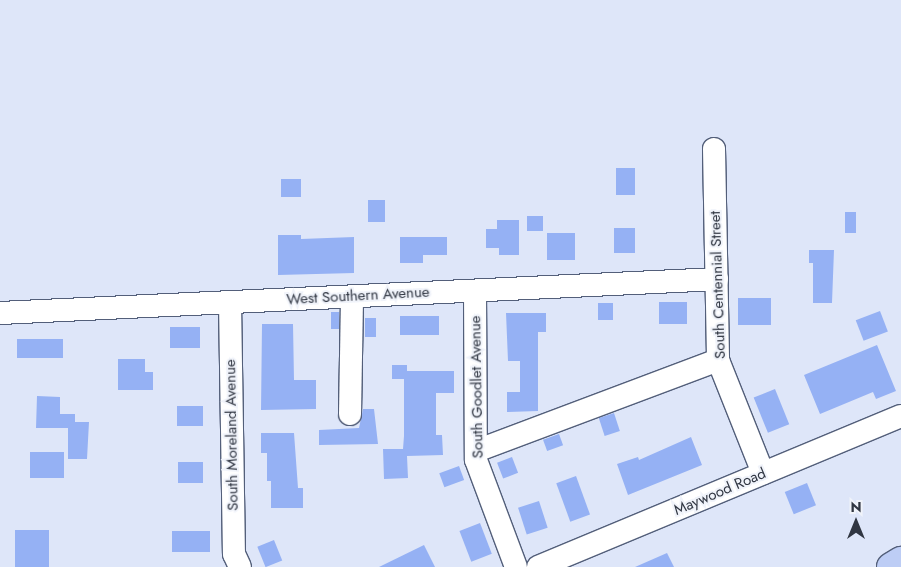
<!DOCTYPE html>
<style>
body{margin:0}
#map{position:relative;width:901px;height:567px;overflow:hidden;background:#dee6f9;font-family:Jost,sans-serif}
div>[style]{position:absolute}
.building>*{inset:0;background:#95b1f4;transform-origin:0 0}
.roads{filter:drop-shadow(1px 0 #535f7a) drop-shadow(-1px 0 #535f7a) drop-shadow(0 1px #535f7a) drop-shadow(0 -1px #535f7a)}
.minor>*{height:22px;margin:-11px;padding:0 11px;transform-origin:11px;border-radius:11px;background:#fff}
.major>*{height:28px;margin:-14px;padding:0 14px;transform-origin:14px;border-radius:14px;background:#bdcdf5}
span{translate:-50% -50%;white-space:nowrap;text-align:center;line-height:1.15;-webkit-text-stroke:4px #f0f3fa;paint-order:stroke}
.street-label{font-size:15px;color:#303642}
.north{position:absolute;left:831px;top:497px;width:50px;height:50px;-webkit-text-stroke:4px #f0f3fa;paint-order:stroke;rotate:0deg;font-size:14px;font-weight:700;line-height:20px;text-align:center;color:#303642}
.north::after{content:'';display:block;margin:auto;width:18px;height:22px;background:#303642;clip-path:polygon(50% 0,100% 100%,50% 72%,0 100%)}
</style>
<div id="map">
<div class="building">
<i style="left:616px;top:168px;width:19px;height:27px"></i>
<i style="left:281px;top:179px;width:20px;height:18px"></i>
<i style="left:368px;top:200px;width:17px;height:22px"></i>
<i style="left:845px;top:212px;width:11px;height:21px"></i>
<i style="left:527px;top:216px;width:16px;height:15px"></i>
<i style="clip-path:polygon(497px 220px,519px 220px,519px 255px,499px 255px,499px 248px,486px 248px,486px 229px,497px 229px)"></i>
<i style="left:614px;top:228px;width:21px;height:25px"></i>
<i style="left:547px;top:233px;width:28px;height:27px"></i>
<i style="clip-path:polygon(278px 235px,301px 235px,301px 239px,354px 237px,354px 273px,278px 275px)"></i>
<i style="clip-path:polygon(400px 237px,447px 237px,447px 255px,423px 255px,423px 263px,400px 263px)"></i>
<i style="clip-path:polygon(809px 250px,834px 250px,832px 303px,813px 303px,813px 263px,809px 263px)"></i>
<i style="left:738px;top:298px;width:33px;height:27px"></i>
<i style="left:659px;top:302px;width:28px;height:22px"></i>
<i style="left:598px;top:303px;width:15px;height:17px"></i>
<i style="left:880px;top:311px;width:22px;height:26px;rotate:69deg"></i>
<i style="left:331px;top:312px;width:8px;height:17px"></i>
<i style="clip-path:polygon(506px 313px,546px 313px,546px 332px,538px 332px,538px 411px,507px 412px,507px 392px,520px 392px,520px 361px,508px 361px)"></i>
<i style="left:400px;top:316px;width:39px;height:19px"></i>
<i style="left:365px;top:318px;width:11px;height:19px"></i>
<i style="clip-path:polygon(262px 324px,293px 324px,294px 380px,316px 380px,316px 409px,261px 410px)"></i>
<i style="left:170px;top:327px;width:30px;height:21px"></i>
<i style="left:17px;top:339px;width:46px;height:19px"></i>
<i style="clip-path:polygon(877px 345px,896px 391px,876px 399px,873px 392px,820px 414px,804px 375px)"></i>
<i style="clip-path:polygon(118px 359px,145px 359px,145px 372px,153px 372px,153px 390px,118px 390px)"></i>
<i style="clip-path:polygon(392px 365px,407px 365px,407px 371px,454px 371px,454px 393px,436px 393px,436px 435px,442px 435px,443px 455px,407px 456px,408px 478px,384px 479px,383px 449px,403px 449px,404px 436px,404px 379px,392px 379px)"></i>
<i style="left:775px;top:389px;width:38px;height:23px;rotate:68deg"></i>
<i style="clip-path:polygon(37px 396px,60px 397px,60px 414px,75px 414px,75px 422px,89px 422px,87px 459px,68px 459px,68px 428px,36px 428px)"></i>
<i style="left:177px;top:406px;width:26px;height:20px"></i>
<i style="clip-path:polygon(363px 409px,374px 409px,378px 444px,319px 445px,319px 430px,359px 428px)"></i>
<i style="left:614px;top:413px;width:19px;height:16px;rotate:72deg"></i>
<i style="clip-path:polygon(261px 433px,294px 433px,298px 488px,303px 488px,303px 508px,271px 508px,271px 481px,267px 481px,267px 453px,261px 453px)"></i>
<i style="left:559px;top:434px;width:12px;height:17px;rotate:70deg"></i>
<i style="clip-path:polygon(691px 437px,702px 465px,628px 495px,617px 464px,638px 457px,639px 460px)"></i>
<i style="left:30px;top:452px;width:34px;height:26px"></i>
<i style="left:512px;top:457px;width:17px;height:16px;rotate:69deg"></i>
<i style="left:178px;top:462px;width:25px;height:21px"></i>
<i style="left:459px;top:466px;width:15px;height:21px;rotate:70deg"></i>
<i style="left:576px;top:476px;width:41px;height:21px;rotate:70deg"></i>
<i style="left:807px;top:483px;width:24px;height:24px;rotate:68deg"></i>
<i style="left:539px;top:501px;width:28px;height:22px;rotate:72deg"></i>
<i style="left:480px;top:523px;width:33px;height:22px;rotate:69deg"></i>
<i style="left:15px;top:530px;width:34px;height:37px"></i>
<i style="left:172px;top:531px;width:38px;height:21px"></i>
<i style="left:274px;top:540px;width:22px;height:18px;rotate:68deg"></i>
<i style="clip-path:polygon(424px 545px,435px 567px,379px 567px)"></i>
<i style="clip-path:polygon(667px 553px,674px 567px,635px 567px)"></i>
</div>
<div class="roads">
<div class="minor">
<i style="left:714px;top:149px;width:211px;rotate:88.9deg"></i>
<i style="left:718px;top:360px;width:122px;rotate:68.3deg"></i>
<i style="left:475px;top:291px;width:169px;rotate:89.7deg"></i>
<i style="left:476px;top:460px;width:114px;rotate:69.5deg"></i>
<i style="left:230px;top:302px;width:252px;rotate:89.1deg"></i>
<i style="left:234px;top:554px;width:14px;rotate:65deg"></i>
<i style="left:0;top:313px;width:718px;rotate:-2.71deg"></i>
<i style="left:350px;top:414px;width:117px;rotate:-89deg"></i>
<i style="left:476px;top:451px;width:259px;rotate:-20.6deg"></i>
<i style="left:538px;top:567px;width:393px;rotate:-22.6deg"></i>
</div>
<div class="major">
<i style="left:891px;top:567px;width:12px;rotate:-31deg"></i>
</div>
</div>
<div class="street-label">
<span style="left:718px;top:285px;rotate:-92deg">South Centennial Street</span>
<span style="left:358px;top:296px;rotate:-3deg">West Southern Avenue</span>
<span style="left:477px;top:387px;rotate:-91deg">South Goodlet Avenue</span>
<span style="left:232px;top:435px;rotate:-91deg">South Moreland Avenue</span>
<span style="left:720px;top:492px;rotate:-23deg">Maywood Road</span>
</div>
<div class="north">N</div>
</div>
